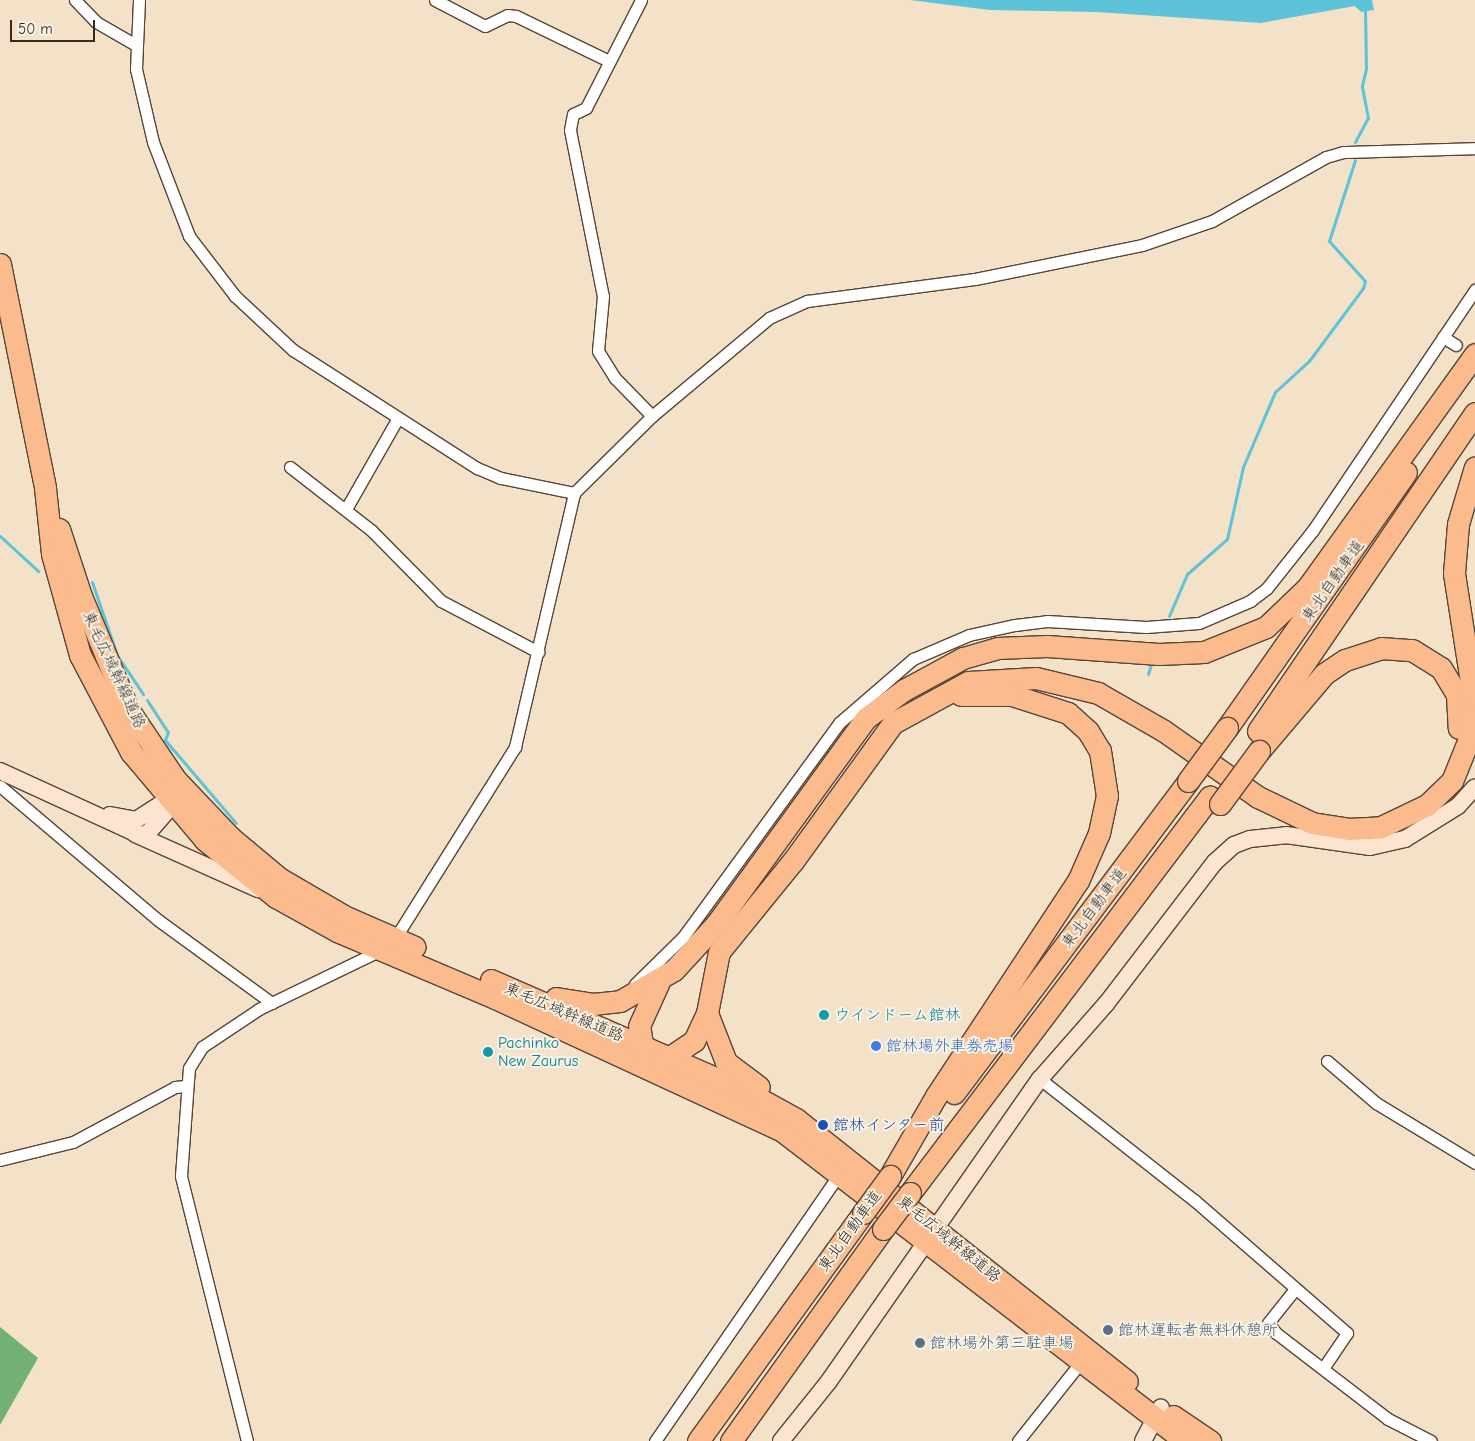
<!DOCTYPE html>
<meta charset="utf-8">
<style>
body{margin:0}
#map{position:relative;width:1475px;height:1441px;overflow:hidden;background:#f3e1c8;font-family:"Comic Neue","Klee One",sans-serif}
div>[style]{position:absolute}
.forest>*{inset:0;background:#71b173}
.water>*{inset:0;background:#5cc3d9}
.stream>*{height:3px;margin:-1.5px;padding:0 1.5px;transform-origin:1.5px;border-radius:1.5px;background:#5cc3d9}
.roads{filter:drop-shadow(1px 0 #574538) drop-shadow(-1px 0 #574538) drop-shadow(0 1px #574538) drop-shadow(0 -1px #574538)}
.street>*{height:11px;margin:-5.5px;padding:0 5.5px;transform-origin:5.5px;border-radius:5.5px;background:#fff}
.secondary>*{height:16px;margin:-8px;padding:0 8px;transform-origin:8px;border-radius:8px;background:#fde4d1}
.highway>*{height:21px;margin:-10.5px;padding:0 10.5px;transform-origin:10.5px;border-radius:10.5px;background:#fbbb8c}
.bridges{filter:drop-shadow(1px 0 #574538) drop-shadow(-1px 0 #574538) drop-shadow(0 1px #574538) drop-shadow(0 -1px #574538)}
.highway-bridge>*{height:21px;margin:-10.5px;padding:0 10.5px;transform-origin:10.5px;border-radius:10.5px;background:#fbbb8c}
.dots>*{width:14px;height:14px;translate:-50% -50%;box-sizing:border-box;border:2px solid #f7f3e8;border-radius:50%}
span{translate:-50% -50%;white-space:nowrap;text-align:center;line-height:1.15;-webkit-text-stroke:4px #f7f3e8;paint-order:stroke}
.street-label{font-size:16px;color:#3b2a1e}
.culture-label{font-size:16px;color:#0d838f}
.left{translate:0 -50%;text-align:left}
.shop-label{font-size:16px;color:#366cbe}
.transit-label{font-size:16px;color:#164399}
.service-label{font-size:16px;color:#4e5e75}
.scale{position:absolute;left:10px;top:20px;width:85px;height:22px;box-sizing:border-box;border:2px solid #3b2a1e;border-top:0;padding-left:6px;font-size:15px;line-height:18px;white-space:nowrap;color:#3b2a1e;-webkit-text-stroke:4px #f7f3e8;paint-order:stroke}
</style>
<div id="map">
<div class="forest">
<i style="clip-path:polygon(0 1327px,38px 1358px,0 1425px)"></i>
</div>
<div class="water">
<i style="clip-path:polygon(910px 0,1372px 0,1374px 10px,1361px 12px,1355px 6px,1261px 23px,1097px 12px,990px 10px)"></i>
</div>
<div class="stream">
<i style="left:1355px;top:142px;width:27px;rotate:-62deg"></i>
<i style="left:1368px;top:118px;width:33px;rotate:-101deg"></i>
<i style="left:1362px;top:86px;width:18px;rotate:-77deg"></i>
<i style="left:1366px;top:68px;width:59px;rotate:-91deg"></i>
<i style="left:0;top:536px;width:52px;rotate:42.6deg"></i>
<i style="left:92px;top:582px;width:77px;rotate:71.1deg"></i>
<i style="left:117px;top:655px;width:47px;rotate:56.3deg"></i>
<i style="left:1169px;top:616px;width:46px;rotate:-66.8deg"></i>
<i style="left:1187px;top:574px;width:53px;rotate:-41.2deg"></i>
<i style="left:1227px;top:539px;width:74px;rotate:-77.5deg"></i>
<i style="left:1243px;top:467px;width:82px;rotate:-66.9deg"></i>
<i style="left:1275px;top:392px;width:46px;rotate:-42.4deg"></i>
<i style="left:1309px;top:361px;width:91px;rotate:-53.5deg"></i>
<i style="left:1363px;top:288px;width:7px;rotate:-74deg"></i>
<i style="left:1365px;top:281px;width:54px;rotate:-132deg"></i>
<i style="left:1329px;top:241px;width:85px;rotate:-72.2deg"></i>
<i style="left:1148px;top:674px;width:10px;rotate:-73deg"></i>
<i style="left:147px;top:700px;width:38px;rotate:57deg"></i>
<i style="left:168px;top:732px;width:9px;rotate:111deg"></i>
<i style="left:165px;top:740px;width:109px;rotate:49.5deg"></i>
</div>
<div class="roads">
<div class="street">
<i style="left:75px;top:0;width:30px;rotate:46deg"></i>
<i style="left:96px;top:22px;width:46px;rotate:29.9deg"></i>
<i style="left:139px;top:0;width:69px;rotate:92.5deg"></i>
<i style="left:136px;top:69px;width:75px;rotate:76.9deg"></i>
<i style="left:153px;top:142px;width:101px;rotate:69deg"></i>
<i style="left:189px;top:236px;width:76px;rotate:52.5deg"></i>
<i style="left:235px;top:296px;width:79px;rotate:43deg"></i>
<i style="left:293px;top:350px;width:219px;rotate:32.7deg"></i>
<i style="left:477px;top:468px;width:26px;rotate:23deg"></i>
<i style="left:501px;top:478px;width:75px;rotate:11.6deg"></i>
<i style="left:435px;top:0;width:56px;rotate:27.5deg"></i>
<i style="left:485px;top:26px;width:25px;rotate:-26deg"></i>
<i style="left:508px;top:15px;width:8px;rotate:7deg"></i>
<i style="left:516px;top:16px;width:101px;rotate:25.8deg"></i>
<i style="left:641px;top:0;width:121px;rotate:117deg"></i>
<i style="left:586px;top:108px;width:14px;rotate:155deg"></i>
<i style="left:573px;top:114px;width:16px;rotate:101deg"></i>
<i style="left:570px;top:130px;width:169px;rotate:78.8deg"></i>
<i style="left:603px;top:296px;width:55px;rotate:95.2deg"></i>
<i style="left:598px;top:351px;width:32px;rotate:58deg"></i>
<i style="left:615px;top:378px;width:53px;rotate:45.8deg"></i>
<i style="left:1443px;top:337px;width:15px;rotate:32deg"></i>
<i style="left:290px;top:467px;width:103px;rotate:37.9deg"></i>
<i style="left:371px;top:530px;width:100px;rotate:45.4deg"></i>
<i style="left:441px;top:601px;width:110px;rotate:27.7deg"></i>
<i style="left:346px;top:509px;width:105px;rotate:-60.3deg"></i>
<i style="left:0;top:786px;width:207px;rotate:40.3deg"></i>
<i style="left:158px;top:920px;width:141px;rotate:36.1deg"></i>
<i style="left:394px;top:940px;width:228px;rotate:-57.9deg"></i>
<i style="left:515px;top:747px;width:261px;rotate:-76.9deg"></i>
<i style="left:574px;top:493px;width:110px;rotate:-44.6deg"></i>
<i style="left:652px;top:416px;width:153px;rotate:-39.9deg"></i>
<i style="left:769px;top:318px;width:42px;rotate:-24.1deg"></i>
<i style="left:807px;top:301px;width:169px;rotate:-7.5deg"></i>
<i style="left:975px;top:279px;width:170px;rotate:-11.5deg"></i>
<i style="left:1142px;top:245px;width:74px;rotate:-18.9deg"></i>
<i style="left:1212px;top:221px;width:131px;rotate:-29.3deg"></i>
<i style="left:1326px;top:157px;width:18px;rotate:-16deg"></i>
<i style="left:1343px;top:152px;width:132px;rotate:-1.7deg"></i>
<i style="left:635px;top:984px;width:67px;rotate:-44.4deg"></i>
<i style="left:683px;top:937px;width:265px;rotate:-53.9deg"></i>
<i style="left:839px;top:723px;width:98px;rotate:-40.9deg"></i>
<i style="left:913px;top:659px;width:61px;rotate:-23.2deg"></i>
<i style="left:969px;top:635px;width:47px;rotate:-12.3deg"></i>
<i style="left:1015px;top:625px;width:32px;rotate:-7deg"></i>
<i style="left:1047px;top:621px;width:99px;rotate:3.5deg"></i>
<i style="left:1146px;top:627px;width:53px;rotate:-4.3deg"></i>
<i style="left:1199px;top:623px;width:56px;rotate:-23.3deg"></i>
<i style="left:1250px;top:601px;width:21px;rotate:-37deg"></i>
<i style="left:1267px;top:588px;width:74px;rotate:-51.6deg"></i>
<i style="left:1313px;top:530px;width:290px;rotate:-56deg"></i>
<i style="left:1327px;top:1061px;width:65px;rotate:40.6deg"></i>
<i style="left:1376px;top:1103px;width:116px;rotate:31.2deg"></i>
<i style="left:1040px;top:1079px;width:196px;rotate:38.2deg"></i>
<i style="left:1194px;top:1200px;width:203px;rotate:41deg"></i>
<i style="left:1347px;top:1333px;width:41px;rotate:124.1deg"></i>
<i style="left:0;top:1160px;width:75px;rotate:-13.9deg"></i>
<i style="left:73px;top:1142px;width:116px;rotate:-28.3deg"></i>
<i style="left:175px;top:1087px;width:10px;rotate:-6deg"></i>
<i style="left:1295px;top:1289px;width:43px;rotate:128.5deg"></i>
<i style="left:1268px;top:1323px;width:13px;rotate:51deg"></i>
<i style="left:1276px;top:1333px;width:141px;rotate:37.5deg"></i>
<i style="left:1388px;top:1419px;width:48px;rotate:27.1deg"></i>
<i style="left:247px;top:1441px;width:273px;rotate:-104deg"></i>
<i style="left:181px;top:1176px;width:108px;rotate:-85.8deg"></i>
<i style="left:189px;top:1068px;width:25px;rotate:-58deg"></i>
<i style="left:202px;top:1047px;width:69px;rotate:-33.7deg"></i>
<i style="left:259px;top:1009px;width:136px;rotate:-25.8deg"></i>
<i style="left:655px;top:1441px;width:324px;rotate:-55.4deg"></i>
<i style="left:1018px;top:1441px;width:100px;rotate:-51.5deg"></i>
</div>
<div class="secondary">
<i style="left:0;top:771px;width:154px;rotate:24.6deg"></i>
<i style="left:140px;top:835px;width:8px;rotate:-14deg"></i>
<i style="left:148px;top:833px;width:49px;rotate:-49.1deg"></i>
<i style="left:110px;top:815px;width:26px;rotate:11deg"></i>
<i style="left:136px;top:820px;width:50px;rotate:-32.7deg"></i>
<i style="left:135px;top:834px;width:135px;rotate:24.1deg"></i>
<i style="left:781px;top:1441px;width:77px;rotate:-51.3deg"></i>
<i style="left:829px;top:1381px;width:368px;rotate:-55.1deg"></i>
<i style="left:1040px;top:1079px;width:100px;rotate:-48.7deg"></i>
<i style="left:1106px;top:1004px;width:179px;rotate:-52.5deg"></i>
<i style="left:1215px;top:862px;width:25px;rotate:-42deg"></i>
<i style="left:1234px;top:845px;width:17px;rotate:-21deg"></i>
<i style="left:1250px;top:839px;width:36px;rotate:-6deg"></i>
<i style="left:1286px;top:835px;width:85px;rotate:8.1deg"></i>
<i style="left:1370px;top:847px;width:36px;rotate:-13deg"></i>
<i style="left:1405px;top:839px;width:62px;rotate:-31.9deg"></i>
<i style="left:1458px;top:806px;width:25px;rotate:-48deg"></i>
<i style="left:1143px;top:1441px;width:38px;rotate:-62deg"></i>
</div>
<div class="highway">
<i style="left:0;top:264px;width:228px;rotate:78.6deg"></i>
<i style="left:45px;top:488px;width:66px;rotate:83.9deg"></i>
<i style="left:52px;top:554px;width:105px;rotate:74.5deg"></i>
<i style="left:80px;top:655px;width:110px;rotate:62.3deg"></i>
<i style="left:131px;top:752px;width:115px;rotate:49.9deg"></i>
<i style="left:205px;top:840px;width:91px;rotate:38.8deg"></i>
<i style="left:276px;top:897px;width:70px;rotate:29.1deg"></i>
<i style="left:337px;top:931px;width:172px;rotate:23deg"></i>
<i style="left:495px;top:998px;width:315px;rotate:24.8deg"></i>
<i style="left:781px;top:1130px;width:510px;rotate:37.59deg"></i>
<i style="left:59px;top:529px;width:71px;rotate:71.8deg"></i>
<i style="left:81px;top:596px;width:122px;rotate:67.4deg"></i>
<i style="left:128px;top:709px;width:84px;rotate:56.1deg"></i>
<i style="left:175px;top:779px;width:80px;rotate:46.5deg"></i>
<i style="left:230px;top:837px;width:64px;rotate:39.9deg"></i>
<i style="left:279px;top:878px;width:75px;rotate:30.3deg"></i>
<i style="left:344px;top:916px;width:77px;rotate:23.6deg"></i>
<i style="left:1227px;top:728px;width:312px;rotate:-55deg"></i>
<i style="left:1258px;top:731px;width:385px;rotate:-55.7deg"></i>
<i style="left:1259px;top:751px;width:101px;rotate:-49.8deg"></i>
<i style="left:1324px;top:674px;width:25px;rotate:-34deg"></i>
<i style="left:1345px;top:660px;width:38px;rotate:-18deg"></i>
<i style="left:1381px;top:648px;width:31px;rotate:4deg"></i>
<i style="left:1412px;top:650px;width:34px;rotate:32deg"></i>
<i style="left:1441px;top:668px;width:31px;rotate:59deg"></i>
<i style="left:1457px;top:695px;width:33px;rotate:87deg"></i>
<i style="left:491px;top:980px;width:279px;rotate:23.6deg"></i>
<i style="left:747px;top:1092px;width:56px;rotate:28.9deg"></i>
<i style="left:796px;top:1119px;width:422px;rotate:38.4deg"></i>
<i style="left:556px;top:998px;width:37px;rotate:9deg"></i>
<i style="left:593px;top:1004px;width:27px;rotate:-6deg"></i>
<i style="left:620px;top:1001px;width:62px;rotate:-29.9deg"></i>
<i style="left:674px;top:970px;width:64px;rotate:-47.5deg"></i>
<i style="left:717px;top:923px;width:253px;rotate:-54deg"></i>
<i style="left:866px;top:718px;width:47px;rotate:-36.4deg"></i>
<i style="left:904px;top:690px;width:67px;rotate:-28.5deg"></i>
<i style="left:963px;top:658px;width:35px;rotate:-16deg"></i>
<i style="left:997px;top:648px;width:50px;rotate:-2.3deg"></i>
<i style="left:1047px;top:646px;width:112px;rotate:4.1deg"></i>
<i style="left:1159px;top:654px;width:45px;rotate:-2.5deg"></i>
<i style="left:1204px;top:652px;width:67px;rotate:-22deg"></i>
<i style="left:1266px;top:627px;width:57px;rotate:-43.6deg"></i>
<i style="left:1307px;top:588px;width:288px;rotate:-54.3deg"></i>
<i style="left:707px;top:1013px;width:53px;rotate:68.8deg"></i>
<i style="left:726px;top:1062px;width:41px;rotate:37.1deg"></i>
<i style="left:644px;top:1056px;width:30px;rotate:-99deg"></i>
<i style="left:639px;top:1026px;width:48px;rotate:-65.6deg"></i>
<i style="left:661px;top:1063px;width:40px;rotate:-34deg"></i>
<i style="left:694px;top:1041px;width:31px;rotate:-65deg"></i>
<i style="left:707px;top:1013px;width:62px;rotate:-78.9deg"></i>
<i style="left:719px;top:952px;width:117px;rotate:-50.9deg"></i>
<i style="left:793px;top:861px;width:170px;rotate:-54.1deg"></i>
<i style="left:893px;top:723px;width:85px;rotate:-28.7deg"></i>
<i style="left:968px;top:682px;width:68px;rotate:-3.4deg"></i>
<i style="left:1036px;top:678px;width:64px;rotate:13.6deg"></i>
<i style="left:1098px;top:693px;width:76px;rotate:29.9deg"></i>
<i style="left:1164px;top:731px;width:115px;rotate:35.1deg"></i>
<i style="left:1258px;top:797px;width:60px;rotate:25.7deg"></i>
<i style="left:1312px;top:823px;width:36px;rotate:9deg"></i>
<i style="left:1348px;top:829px;width:33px;rotate:-3deg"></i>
<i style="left:1381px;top:827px;width:51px;rotate:-25.6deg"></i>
<i style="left:1427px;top:805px;width:35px;rotate:-44deg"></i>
<i style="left:1452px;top:781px;width:51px;rotate:-68deg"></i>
<i style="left:1471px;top:734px;width:39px;rotate:-87deg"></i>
<i style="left:1473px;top:695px;width:123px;rotate:-98.9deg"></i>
<i style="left:1454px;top:573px;width:49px;rotate:-85.3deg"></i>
<i style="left:1458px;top:524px;width:59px;rotate:-73.4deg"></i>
<i style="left:954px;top:1093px;width:390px;rotate:-53.1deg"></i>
<i style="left:890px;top:1176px;width:92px;rotate:-60.1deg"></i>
<i style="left:936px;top:1096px;width:258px;rotate:-56.6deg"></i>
<i style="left:1078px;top:881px;width:52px;rotate:-66.4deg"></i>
<i style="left:1099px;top:833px;width:38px;rotate:-78deg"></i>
<i style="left:1107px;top:796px;width:46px;rotate:-98.8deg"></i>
<i style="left:1100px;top:751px;width:23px;rotate:-121deg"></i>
<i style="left:1088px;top:731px;width:27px;rotate:-138deg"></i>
<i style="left:1068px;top:713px;width:59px;rotate:-162.2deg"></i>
<i style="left:1012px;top:695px;width:51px;rotate:180deg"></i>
<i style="left:910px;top:1193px;width:497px;rotate:-52.9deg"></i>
<i style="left:1173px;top:1416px;width:45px;rotate:34deg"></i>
<i style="left:698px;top:1441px;width:281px;rotate:-54.1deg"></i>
<i style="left:731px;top:1441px;width:261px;rotate:-54.4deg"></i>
</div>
</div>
<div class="bridges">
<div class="highway-bridge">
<i style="left:1188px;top:781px;width:66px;rotate:-53.7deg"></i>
<i style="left:1220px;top:804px;width:66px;rotate:-53.7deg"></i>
<i style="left:863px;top:1213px;width:46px;rotate:-53.9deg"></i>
<i style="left:883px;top:1229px;width:45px;rotate:-53.1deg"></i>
</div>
</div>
<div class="dots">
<i style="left:824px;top:1015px;background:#0f9aa8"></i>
<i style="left:876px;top:1046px;background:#3f7fe0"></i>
<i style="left:488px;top:1052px;background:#0f9aa8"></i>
<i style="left:823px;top:1125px;background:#1a4fb4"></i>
<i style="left:1108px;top:1330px;background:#5c6f8a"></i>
<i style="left:920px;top:1343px;background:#5c6f8a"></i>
</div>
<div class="street-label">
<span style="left:1333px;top:581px;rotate:-55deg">東北自動車道</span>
<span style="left:114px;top:670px;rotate:65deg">東毛広域幹線道路</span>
<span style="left:1094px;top:908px;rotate:-53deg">東北自動車道</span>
<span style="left:564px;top:1012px;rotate:23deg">東毛広域幹線道路</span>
<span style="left:850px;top:1231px;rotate:-54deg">東北自動車道</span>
<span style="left:949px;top:1239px;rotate:39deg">東毛広域幹線道路</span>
</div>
<div class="culture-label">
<span class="left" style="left:834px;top:1015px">ウインドーム館林</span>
<span class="left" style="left:498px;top:1052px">Pachinko<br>New Zaurus</span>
</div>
<div class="shop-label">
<span class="left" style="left:886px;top:1046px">館林場外車券売場</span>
</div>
<div class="transit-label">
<span class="left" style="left:833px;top:1125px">館林インター前</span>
</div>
<div class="service-label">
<span class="left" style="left:1118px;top:1330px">館林運転者無料休憩所</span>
<span class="left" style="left:930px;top:1343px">館林場外第三駐車場</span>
</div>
<div class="scale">50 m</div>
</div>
